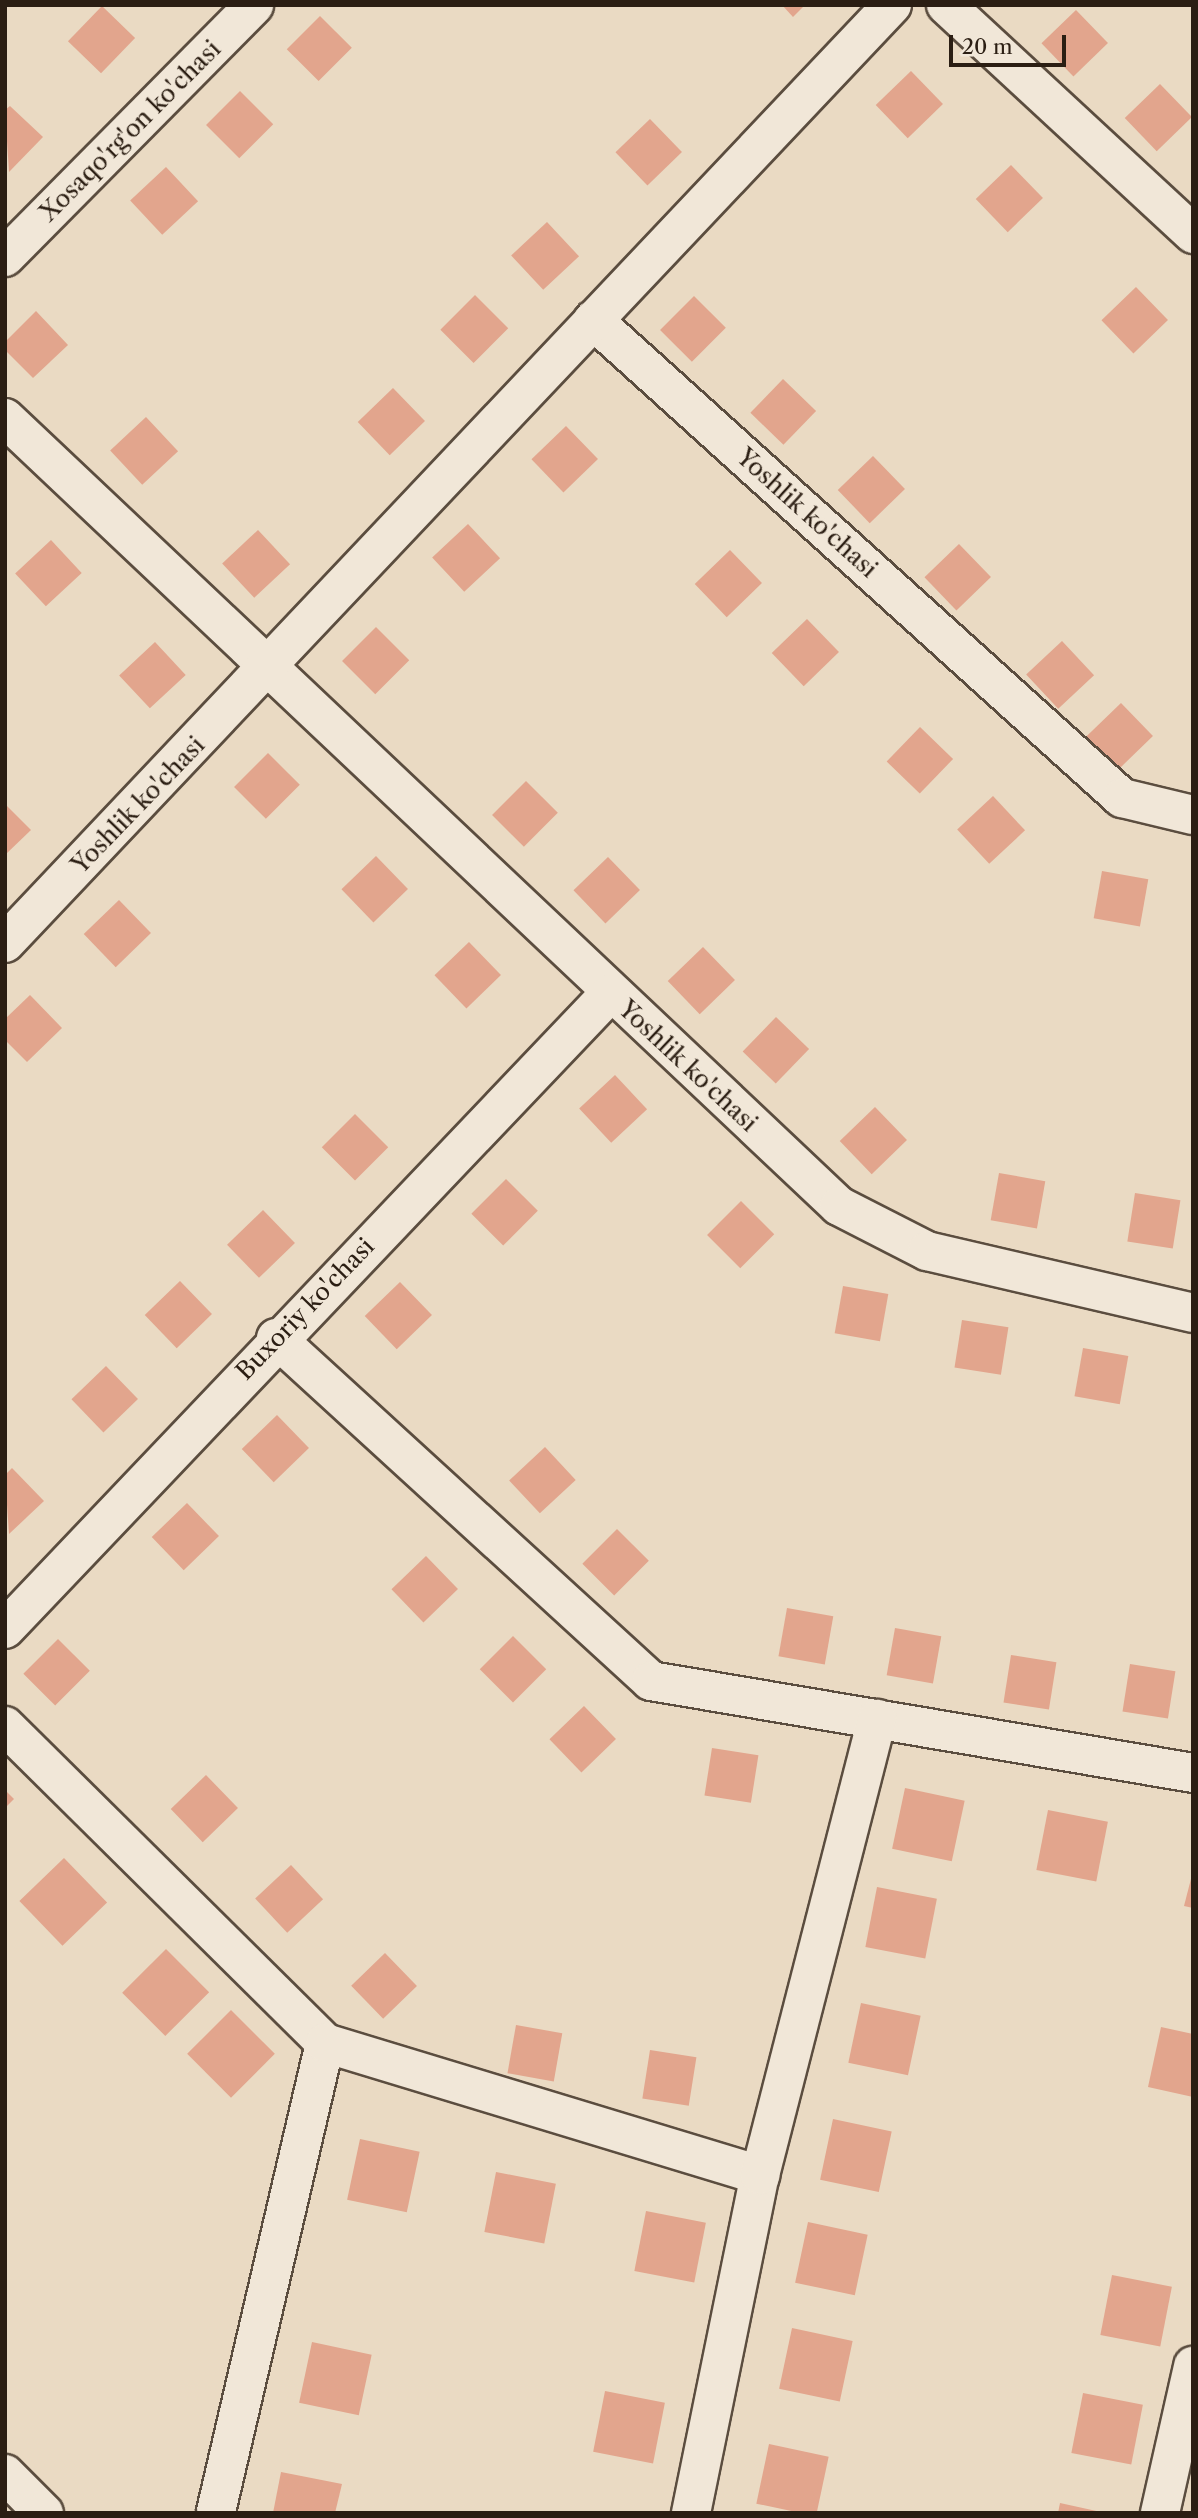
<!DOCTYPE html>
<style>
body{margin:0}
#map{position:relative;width:1198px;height:2518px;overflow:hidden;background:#eadac3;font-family:"Libre Caslon Text",serif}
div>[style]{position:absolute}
.building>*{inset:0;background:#e2a58d;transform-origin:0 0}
.roads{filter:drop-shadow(2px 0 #5b4d3f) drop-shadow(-2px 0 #5b4d3f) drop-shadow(0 2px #5b4d3f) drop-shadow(0 -2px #5b4d3f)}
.minor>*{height:38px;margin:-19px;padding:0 19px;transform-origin:19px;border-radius:19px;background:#f1e7d8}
span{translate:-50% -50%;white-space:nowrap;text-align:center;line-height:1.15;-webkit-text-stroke:6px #f1e7d8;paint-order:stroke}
.street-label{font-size:24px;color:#2b1e13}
.frame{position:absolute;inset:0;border:7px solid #2b1e13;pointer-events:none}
.scale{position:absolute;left:949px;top:35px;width:117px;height:32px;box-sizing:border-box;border:4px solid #2b1e13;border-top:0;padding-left:9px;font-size:21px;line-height:24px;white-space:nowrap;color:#2b1e13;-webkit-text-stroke:5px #f1e7d8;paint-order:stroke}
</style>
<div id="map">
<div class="building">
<i style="clip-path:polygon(782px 5px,805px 5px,793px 17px)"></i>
<i style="left:102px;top:6px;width:46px;height:49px;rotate:44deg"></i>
<i style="left:1076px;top:10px;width:46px;height:48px;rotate:46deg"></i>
<i style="left:320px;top:16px;width:45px;height:47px;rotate:45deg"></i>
<i style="left:911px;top:71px;width:46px;height:49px;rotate:46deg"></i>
<i style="left:1160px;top:84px;width:46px;height:49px;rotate:46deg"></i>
<i style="left:240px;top:91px;width:47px;height:48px;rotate:45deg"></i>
<i style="clip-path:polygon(10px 106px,43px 137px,9px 172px,5px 110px)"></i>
<i style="left:650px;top:119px;width:46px;height:48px;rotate:46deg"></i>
<i style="left:1011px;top:165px;width:46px;height:49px;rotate:46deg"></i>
<i style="left:166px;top:167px;width:47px;height:49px;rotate:47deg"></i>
<i style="left:547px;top:222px;width:47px;height:49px;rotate:47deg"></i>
<i style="left:1136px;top:287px;width:46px;height:48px;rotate:46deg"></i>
<i style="left:475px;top:295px;width:47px;height:49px;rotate:45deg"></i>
<i style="left:694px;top:296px;width:45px;height:48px;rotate:45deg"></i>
<i style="clip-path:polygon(36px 311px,68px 345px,33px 378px,5px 350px,5px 342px)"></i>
<i style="left:783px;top:379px;width:46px;height:47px;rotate:44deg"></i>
<i style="left:393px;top:388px;width:46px;height:49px;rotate:46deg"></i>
<i style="left:146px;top:417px;width:47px;height:49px;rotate:47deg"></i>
<i style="left:566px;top:426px;width:46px;height:48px;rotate:46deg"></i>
<i style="left:873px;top:456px;width:46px;height:49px;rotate:46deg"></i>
<i style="left:468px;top:524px;width:47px;height:49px;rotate:47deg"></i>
<i style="left:258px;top:530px;width:47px;height:49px;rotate:47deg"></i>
<i style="left:51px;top:540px;width:45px;height:49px;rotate:47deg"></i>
<i style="left:959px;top:544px;width:46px;height:48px;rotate:46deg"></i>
<i style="left:730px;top:550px;width:46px;height:49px;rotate:46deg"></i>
<i style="left:807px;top:619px;width:46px;height:49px;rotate:46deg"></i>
<i style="left:376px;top:627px;width:47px;height:48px;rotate:45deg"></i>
<i style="left:1062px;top:641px;width:47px;height:49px;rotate:47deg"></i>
<i style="left:155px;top:642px;width:45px;height:49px;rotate:47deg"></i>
<i style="left:1121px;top:703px;width:46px;height:49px;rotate:46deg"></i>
<i style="left:920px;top:727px;width:46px;height:48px;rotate:44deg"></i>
<i style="left:268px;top:753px;width:45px;height:48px;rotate:45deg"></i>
<i style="left:526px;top:781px;width:45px;height:48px;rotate:45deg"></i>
<i style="left:993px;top:796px;width:47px;height:49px;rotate:47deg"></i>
<i style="clip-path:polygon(5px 804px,31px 830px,5px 855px)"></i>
<i style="left:376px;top:856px;width:46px;height:48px;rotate:46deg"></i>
<i style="left:608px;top:857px;width:46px;height:48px;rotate:46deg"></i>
<i style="left:1102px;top:871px;width:47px;height:48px;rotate:10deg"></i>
<i style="left:119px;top:900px;width:46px;height:49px;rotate:46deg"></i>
<i style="left:469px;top:942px;width:46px;height:48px;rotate:46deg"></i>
<i style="left:703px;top:947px;width:46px;height:49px;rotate:46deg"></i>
<i style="clip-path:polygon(30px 995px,62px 1028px,27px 1062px,5px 1040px,5px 1019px)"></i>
<i style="left:776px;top:1017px;width:46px;height:48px;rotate:44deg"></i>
<i style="left:615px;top:1075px;width:47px;height:49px;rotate:47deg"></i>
<i style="left:875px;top:1107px;width:46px;height:49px;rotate:46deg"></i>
<i style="left:355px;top:1114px;width:47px;height:47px;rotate:45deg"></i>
<i style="left:999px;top:1173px;width:47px;height:48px;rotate:10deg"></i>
<i style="left:506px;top:1179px;width:45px;height:49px;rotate:45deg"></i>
<i style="left:1135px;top:1193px;width:46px;height:49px;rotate:9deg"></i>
<i style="left:741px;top:1201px;width:47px;height:48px;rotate:45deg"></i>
<i style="left:263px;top:1210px;width:46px;height:50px;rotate:46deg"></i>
<i style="left:180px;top:1281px;width:46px;height:49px;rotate:46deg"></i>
<i style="left:400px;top:1282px;width:46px;height:49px;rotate:46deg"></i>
<i style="left:843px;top:1286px;width:46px;height:48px;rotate:10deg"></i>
<i style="left:962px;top:1320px;width:47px;height:48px;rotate:9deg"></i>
<i style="left:1083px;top:1348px;width:46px;height:49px;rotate:10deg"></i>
<i style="left:106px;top:1366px;width:46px;height:48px;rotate:46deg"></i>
<i style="left:277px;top:1415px;width:46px;height:49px;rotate:46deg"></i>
<i style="left:545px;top:1447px;width:45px;height:49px;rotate:47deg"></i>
<i style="clip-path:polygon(12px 1468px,44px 1501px,9px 1534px,5px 1475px)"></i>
<i style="left:187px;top:1503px;width:46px;height:49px;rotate:46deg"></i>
<i style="left:617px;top:1529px;width:45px;height:49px;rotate:45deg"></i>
<i style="left:426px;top:1556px;width:46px;height:48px;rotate:46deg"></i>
<i style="left:787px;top:1608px;width:47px;height:49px;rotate:10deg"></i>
<i style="left:895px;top:1628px;width:47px;height:48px;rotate:10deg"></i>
<i style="left:513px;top:1636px;width:47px;height:47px;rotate:45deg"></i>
<i style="left:58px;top:1639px;width:45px;height:49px;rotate:45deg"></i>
<i style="left:1011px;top:1655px;width:46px;height:48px;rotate:9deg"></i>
<i style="left:1130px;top:1664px;width:46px;height:48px;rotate:9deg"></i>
<i style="left:584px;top:1706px;width:46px;height:48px;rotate:46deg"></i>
<i style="left:712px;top:1748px;width:47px;height:48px;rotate:9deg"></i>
<i style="left:206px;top:1775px;width:46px;height:49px;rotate:46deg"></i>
<i style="left:905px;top:1788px;width:61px;height:62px;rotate:12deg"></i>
<i style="clip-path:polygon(5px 1790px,14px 1799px,5px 1808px)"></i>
<i style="left:1048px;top:1810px;width:61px;height:61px;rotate:11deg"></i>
<i style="left:64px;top:1858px;width:62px;height:62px;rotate:46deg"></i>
<i style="left:291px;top:1865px;width:47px;height:49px;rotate:47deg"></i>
<i style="clip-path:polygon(1193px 1871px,1193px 1908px,1184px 1906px)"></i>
<i style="left:877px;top:1887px;width:61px;height:61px;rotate:11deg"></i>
<i style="left:166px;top:1949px;width:61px;height:62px;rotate:45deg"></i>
<i style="left:385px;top:1953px;width:46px;height:47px;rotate:46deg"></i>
<i style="left:861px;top:2003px;width:61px;height:61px;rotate:12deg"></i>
<i style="left:231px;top:2010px;width:62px;height:62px;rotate:45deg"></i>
<i style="left:516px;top:2025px;width:47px;height:49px;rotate:10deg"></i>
<i style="clip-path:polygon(1161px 2027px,1193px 2034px,1193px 2097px,1148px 2087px)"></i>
<i style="left:650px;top:2050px;width:47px;height:49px;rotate:9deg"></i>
<i style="left:833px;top:2119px;width:60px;height:62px;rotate:12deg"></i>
<i style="left:360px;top:2139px;width:61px;height:62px;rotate:12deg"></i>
<i style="left:496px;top:2172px;width:61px;height:61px;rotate:11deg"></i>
<i style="left:646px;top:2211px;width:61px;height:61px;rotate:11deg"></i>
<i style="left:808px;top:2222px;width:61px;height:62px;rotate:12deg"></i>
<i style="left:1112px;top:2275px;width:61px;height:61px;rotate:11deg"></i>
<i style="left:792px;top:2328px;width:62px;height:62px;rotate:12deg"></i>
<i style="left:312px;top:2342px;width:61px;height:62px;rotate:12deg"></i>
<i style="left:605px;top:2391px;width:61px;height:62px;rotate:11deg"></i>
<i style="left:1083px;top:2393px;width:61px;height:61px;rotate:11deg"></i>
<i style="left:769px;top:2444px;width:61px;height:61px;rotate:12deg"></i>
<i style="clip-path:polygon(281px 2472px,342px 2484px,335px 2513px,273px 2513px)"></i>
<i style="clip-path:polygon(1060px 2503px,1101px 2512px,1100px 2513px,1058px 2513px)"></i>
</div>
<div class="roads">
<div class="minor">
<i style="left:946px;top:5px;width:337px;rotate:42.8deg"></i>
<i style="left:5px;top:257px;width:354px;rotate:-45.3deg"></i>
<i style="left:593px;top:320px;width:713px;rotate:42.1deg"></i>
<i style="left:1122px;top:798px;width:73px;rotate:13.5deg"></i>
<i style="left:5px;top:418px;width:1147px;rotate:43.38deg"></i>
<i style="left:839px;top:1206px;width:99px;rotate:27.1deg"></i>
<i style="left:927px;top:1251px;width:273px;rotate:13.1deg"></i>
<i style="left:5px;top:943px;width:1291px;rotate:-46.6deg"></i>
<i style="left:276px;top:1338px;width:508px;rotate:42.45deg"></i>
<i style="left:651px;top:1681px;width:550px;rotate:9.63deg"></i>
<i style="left:5px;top:1629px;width:876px;rotate:-46.43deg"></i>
<i style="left:5px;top:1726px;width:450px;rotate:44.7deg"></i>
<i style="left:325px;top:2043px;width:482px;rotate:103.1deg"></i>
<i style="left:325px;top:2043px;width:455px;rotate:16.9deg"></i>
<i style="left:5px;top:2474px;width:55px;rotate:45deg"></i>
<i style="left:691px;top:2513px;width:345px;rotate:-78.5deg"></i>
<i style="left:760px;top:2175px;width:471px;rotate:-75.6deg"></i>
<i style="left:1160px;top:2513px;width:151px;rotate:-77.3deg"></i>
</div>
</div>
<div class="street-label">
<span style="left:130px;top:131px;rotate:-45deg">Xosaqo'rg'on ko'chasi</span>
<span style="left:807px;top:513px;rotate:42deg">Yoshlik ko'chasi</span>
<span style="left:138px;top:805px;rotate:-46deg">Yoshlik ko'chasi</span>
<span style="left:688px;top:1066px;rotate:43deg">Yoshlik ko'chasi</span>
<span style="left:305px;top:1309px;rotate:-46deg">Buxoriy ko'chasi</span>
</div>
<div class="frame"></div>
<div class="scale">20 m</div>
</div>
